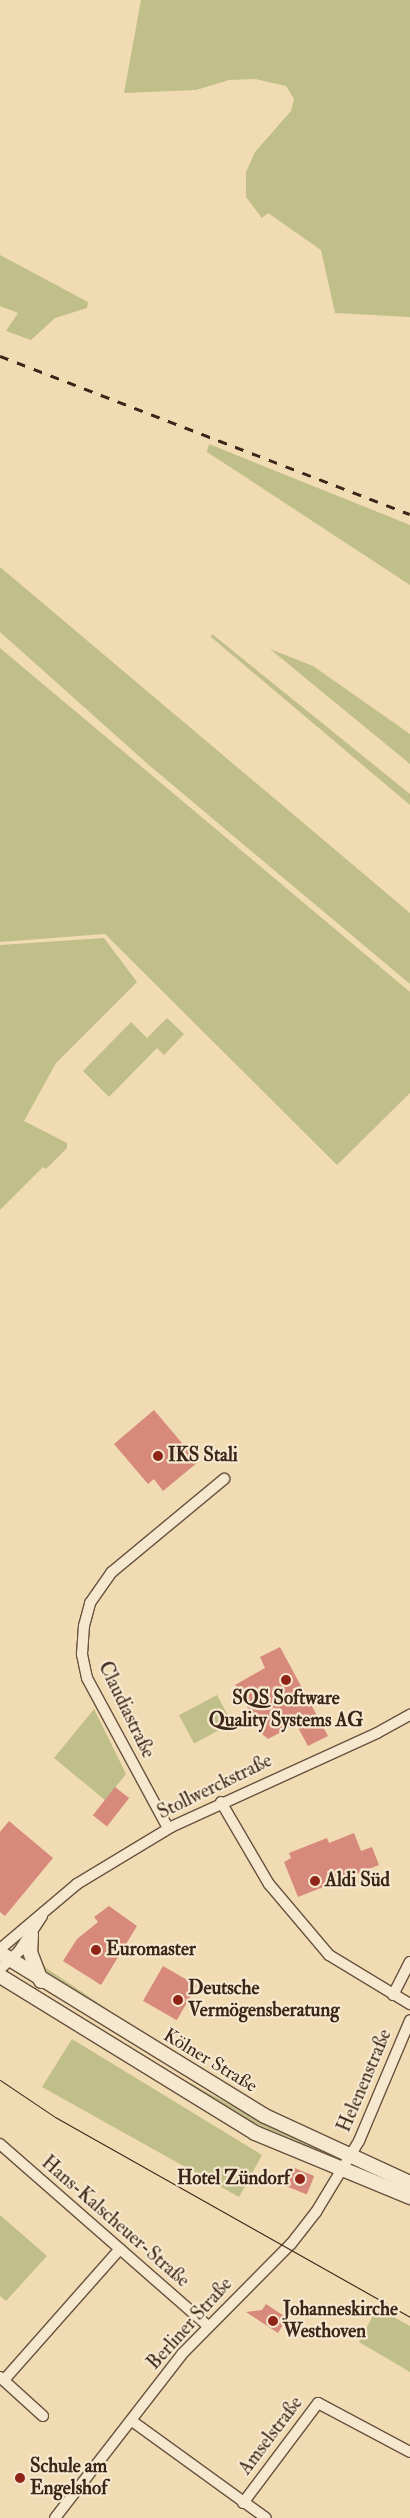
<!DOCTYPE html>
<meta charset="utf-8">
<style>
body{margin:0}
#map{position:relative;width:410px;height:2518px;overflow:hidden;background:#f1dbb3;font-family:"IM FELL Double Pica",serif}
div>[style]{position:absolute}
.green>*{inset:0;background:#c0be89;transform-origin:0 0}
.building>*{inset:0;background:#d78a7c;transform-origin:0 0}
.roads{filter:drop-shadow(1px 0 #68523f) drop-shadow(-1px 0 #68523f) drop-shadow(0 1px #68523f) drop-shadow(0 -1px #68523f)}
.minor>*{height:10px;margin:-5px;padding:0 5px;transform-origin:5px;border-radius:5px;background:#f6e8ce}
.secondary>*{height:14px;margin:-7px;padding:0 7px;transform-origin:7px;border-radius:7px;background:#f6e8ce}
.tram>*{height:1px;margin:-0.5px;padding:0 0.5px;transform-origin:0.5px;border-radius:0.5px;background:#3b2418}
.rail>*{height:3px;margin-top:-1.5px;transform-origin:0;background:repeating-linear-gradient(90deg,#3b2418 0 9px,transparent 0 18px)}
.dots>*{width:14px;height:14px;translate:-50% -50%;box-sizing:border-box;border:2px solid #f6e8ce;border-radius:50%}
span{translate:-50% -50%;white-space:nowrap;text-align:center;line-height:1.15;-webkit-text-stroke:4.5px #f6e8ce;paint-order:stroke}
.poi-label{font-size:19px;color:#3b2418;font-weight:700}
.left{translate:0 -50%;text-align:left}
.right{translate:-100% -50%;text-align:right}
.street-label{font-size:19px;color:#3b2418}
</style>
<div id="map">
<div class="green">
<i style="clip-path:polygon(141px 0,410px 0,410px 317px,335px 313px,321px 250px,268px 213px,262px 218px,246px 197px,246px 172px,255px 152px,291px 111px,294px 99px,286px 86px,255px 79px,229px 80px,196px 90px,124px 93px)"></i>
<i style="clip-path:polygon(0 255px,88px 302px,87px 308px,55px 318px,31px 340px,6px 331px,18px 313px,0 306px)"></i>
<i style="clip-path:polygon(209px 444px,410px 525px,410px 585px,207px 452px)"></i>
<i style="clip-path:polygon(0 567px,410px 913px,410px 984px,150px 766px,0 632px)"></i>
<i style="clip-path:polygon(212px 634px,410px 794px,410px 805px,211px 637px)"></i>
<i style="clip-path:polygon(0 648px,410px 992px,410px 1093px,337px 1165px,105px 934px,0 942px)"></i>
<i style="clip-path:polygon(270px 649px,313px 666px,410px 734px,410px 764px)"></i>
<i style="clip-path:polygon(104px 938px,137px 982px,56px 1063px,24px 1121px,67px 1143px,67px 1148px,46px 1169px,43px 1167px,0 1210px,0 945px)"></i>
<i style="clip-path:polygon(167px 1018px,184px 1034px,164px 1055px,157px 1048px,109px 1097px,83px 1071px,131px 1022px,147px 1038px)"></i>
<i style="left:217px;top:1695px;width:32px;height:43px;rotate:62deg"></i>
<i style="clip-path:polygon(94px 1709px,126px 1774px,105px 1800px,54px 1758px)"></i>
<i style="clip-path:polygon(39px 1958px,46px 1968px,112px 2012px,45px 1971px)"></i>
<i style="clip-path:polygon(72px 2039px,262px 2155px,239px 2197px,42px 2087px)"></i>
<i style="clip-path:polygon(162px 2068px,270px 2126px,319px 2147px,318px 2150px,242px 2118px)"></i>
<i style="clip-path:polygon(0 2215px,47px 2256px,6px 2301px,0 2296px)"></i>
<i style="clip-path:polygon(377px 2308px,410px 2326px,410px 2372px,359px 2342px)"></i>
</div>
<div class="building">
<i style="clip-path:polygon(154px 1410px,198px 1462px,163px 1491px,154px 1479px,148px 1484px,114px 1444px)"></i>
<i style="clip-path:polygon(280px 1647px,328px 1736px,308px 1746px,296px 1724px,268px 1739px,262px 1734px,235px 1685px,265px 1668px,260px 1657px)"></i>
<i style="left:115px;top:1787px;width:18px;height:36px;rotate:38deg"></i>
<i style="clip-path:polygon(9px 1821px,53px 1858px,5px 1916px,0 1912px,0 1832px)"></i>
<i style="clip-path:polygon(354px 1833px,361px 1851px,372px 1847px,379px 1865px,298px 1897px,284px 1862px,291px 1858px,289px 1853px,327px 1838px,329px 1843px)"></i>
<i style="clip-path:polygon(109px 1906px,137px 1926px,101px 1985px,63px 1961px,77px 1939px,98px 1922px,94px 1917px)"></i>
<i style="left:163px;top:1966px;width:39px;height:40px;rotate:30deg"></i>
<i style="left:292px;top:2167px;width:24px;height:20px;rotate:22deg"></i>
<i style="clip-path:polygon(266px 2304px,287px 2318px,278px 2333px,246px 2312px,262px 2310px)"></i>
</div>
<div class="roads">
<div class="minor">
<i style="left:221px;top:1802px;width:95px;rotate:59.7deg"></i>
<i style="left:269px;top:1884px;width:93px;rotate:49.8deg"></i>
<i style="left:329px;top:1955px;width:95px;rotate:31.2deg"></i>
<i style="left:168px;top:1828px;width:170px;rotate:-118.4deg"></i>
<i style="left:87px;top:1678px;width:25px;rotate:-102deg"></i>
<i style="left:82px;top:1654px;width:28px;rotate:-86deg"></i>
<i style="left:84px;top:1626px;width:24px;rotate:-75deg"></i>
<i style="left:90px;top:1603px;width:38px;rotate:-55deg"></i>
<i style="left:112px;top:1572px;width:146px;rotate:-39.7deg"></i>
<i style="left:0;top:1949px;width:101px;rotate:-40.2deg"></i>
<i style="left:77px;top:1884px;width:110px;rotate:-31.2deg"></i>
<i style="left:171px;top:1827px;width:226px;rotate:-24.5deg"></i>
<i style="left:377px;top:1733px;width:38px;rotate:-29deg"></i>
<i style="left:0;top:1969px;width:26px;rotate:-43deg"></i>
<i style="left:19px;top:1951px;width:42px;rotate:-56.7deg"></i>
<i style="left:393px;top:1995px;width:37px;rotate:-63deg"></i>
<i style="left:0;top:2144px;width:276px;rotate:41.2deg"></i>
<i style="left:0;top:2377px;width:58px;rotate:42.2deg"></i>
<i style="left:4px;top:2380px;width:175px;rotate:-48.5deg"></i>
<i style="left:132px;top:2421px;width:165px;rotate:35.9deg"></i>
<i style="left:243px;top:2503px;width:125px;rotate:-53.1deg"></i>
<i style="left:318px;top:2403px;width:104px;rotate:28deg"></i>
<i style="left:55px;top:2518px;width:207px;rotate:-52.2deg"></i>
<i style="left:182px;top:2354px;width:155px;rotate:-45.3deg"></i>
<i style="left:291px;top:2244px;width:41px;rotate:-52deg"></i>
<i style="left:316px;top:2212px;width:83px;rotate:-58.8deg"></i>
<i style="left:359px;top:2141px;width:131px;rotate:-67.1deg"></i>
</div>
<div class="secondary">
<i style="left:31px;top:1935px;width:17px;rotate:93deg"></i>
<i style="left:30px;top:1952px;width:31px;rotate:69deg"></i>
<i style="left:0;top:1953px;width:311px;rotate:31.6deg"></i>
<i style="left:265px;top:2116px;width:160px;rotate:24.8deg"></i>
<i style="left:0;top:1976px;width:299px;rotate:31.6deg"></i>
<i style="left:255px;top:2133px;width:168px;rotate:22.4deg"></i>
</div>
</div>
<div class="tram">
<i style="left:0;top:2080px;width:66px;rotate:33.9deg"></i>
<i style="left:55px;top:2117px;width:407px;rotate:29.4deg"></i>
</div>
<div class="rail">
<i style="left:0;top:356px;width:439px;rotate:21.1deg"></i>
</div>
<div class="dots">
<i style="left:158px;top:1456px;background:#8f2418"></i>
<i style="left:286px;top:1680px;background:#8f2418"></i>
<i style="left:315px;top:1881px;background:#8f2418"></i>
<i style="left:96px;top:1950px;background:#8f2418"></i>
<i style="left:178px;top:2000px;background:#8f2418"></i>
<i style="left:300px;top:2179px;background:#8f2418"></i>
<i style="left:273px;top:2321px;background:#8f2418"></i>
<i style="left:20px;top:2478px;background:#8f2418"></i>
</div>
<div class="poi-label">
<span class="left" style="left:168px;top:1456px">IKS Stali</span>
<span style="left:286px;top:1710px">SQS Software<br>Quality Systems AG</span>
<span class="left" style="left:325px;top:1881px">Aldi Süd</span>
<span class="left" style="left:106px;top:1950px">Euromaster</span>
<span class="left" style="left:188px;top:2000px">Deutsche<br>Vermögensberatung</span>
<span class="right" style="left:290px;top:2179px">Hotel Zündorf</span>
<span class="left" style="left:283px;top:2321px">Johanneskirche<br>Westhoven</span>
<span class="left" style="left:30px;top:2478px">Schule am<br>Engelshof</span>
</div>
<div class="street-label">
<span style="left:126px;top:1710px;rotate:64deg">Claudiastraße</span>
<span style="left:215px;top:1787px;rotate:-26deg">Stollwerckstraße</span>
<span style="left:210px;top:2061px;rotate:31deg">Kölner Straße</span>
<span style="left:365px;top:2081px;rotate:-67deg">Helenenstraße</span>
<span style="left:115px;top:2222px;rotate:41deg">Hans-Kalscheuer-Straße</span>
<span style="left:190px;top:2324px;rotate:-48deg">Berliner Straße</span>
<span style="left:271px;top:2436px;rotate:-53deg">Amselstraße</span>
</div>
</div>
